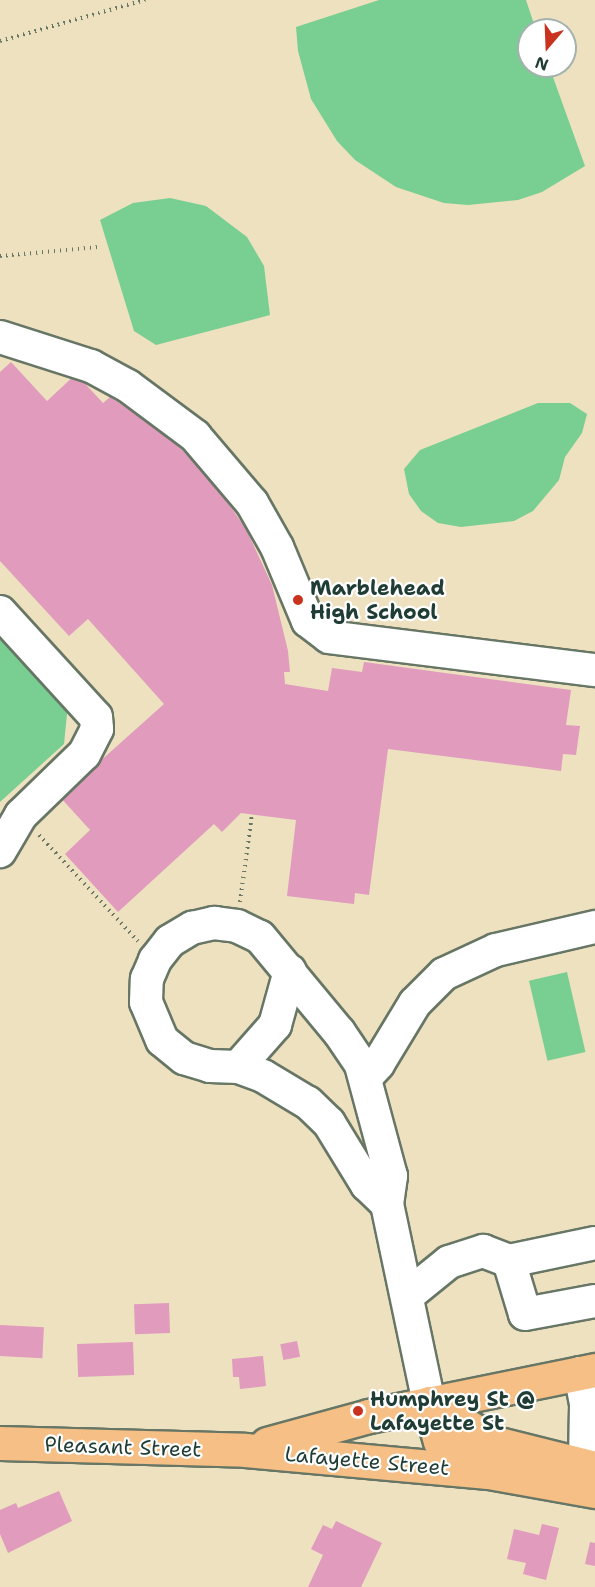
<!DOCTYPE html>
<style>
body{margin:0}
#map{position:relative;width:595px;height:1587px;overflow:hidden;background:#ede1c0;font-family:"Shantell Sans",sans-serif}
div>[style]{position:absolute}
.green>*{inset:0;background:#79ce91;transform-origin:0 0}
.building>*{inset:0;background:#e09bbd;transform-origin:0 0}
.path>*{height:4px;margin-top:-2px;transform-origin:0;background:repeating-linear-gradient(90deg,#677665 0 1.5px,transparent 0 6px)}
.roads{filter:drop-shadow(2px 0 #677665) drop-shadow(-2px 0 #677665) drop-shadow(0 2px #677665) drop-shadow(0 -2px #677665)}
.minor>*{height:32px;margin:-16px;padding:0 16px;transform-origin:16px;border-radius:16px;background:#fff}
.major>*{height:33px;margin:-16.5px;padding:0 16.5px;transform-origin:16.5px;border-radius:16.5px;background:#f5bf86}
.dots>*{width:16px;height:16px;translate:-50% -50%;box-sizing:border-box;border:3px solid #fff;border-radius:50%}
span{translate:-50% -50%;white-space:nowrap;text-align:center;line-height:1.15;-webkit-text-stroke:4.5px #fff;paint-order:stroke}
.poi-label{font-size:21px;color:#1f3d34;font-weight:700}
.left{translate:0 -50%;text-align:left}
.street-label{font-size:21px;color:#1f3d34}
.north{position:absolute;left:517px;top:18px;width:60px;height:60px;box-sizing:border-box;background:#fff;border:2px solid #a5b1ae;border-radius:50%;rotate:199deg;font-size:16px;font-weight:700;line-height:24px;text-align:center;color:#1f3d34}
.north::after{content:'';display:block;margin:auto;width:21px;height:27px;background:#c8321e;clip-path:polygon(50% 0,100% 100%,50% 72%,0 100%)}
</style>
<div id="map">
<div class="green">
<i style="clip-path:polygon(379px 0,526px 0,536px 30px,529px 30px,529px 66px,549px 66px,585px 166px,542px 192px,518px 200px,468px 205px,444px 203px,396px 187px,355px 160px,337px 141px,311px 99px,298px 51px,296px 27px)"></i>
<i style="clip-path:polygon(170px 198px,206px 206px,247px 237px,264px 266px,270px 315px,156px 345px,134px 331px,100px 220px,133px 203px)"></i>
<i style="clip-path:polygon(538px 403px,570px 403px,587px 414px,582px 433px,565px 457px,559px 480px,533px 511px,514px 521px,461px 527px,438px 523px,421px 511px,409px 494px,404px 469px,420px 450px)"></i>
<i style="clip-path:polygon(0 630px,68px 704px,64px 744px,0 802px)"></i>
<i style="left:567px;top:972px;width:82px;height:39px;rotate:77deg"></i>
</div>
<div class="building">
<i style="clip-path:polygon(11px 362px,47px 401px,76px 374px,103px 403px,110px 397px,161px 430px,211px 478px,246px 529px,272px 585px,288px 651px,290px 672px,284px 672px,285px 684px,328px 691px,332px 668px,362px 672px,364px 662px,571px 690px,566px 725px,580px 726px,576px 755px,563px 754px,561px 771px,388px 749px,369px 895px,355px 893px,354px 904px,287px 896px,296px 820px,241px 813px,222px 832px,214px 824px,118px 912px,65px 854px,90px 830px,60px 797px,164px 704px,88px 619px,69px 636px,0 561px,0 372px)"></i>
<i style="left:169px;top:1303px;width:30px;height:35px;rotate:88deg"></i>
<i style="left:0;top:1325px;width:44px;height:31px;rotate:3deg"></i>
<i style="left:297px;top:1341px;width:16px;height:17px;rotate:79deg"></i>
<i style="left:133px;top:1342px;width:33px;height:56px;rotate:88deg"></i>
<i style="clip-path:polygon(263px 1356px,266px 1386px,240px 1389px,239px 1377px,233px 1377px,232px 1359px)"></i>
<i style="clip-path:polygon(59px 1491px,72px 1521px,8px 1553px,0 1534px,0 1510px,16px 1503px,18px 1508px)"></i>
<i style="clip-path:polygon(336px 1521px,382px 1543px,361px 1587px,308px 1587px,323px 1555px,311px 1549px,323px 1525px,332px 1529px)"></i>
<i style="clip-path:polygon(542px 1524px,559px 1528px,546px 1580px,523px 1574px,526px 1563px,507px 1559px,514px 1529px,539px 1535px)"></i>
<i style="clip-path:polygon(590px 1542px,595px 1543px,595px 1566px,585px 1564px)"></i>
</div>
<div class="path">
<i style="left:0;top:41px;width:151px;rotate:-15.8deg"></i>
<i style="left:0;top:256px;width:98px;rotate:-5.2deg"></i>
<i style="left:39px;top:835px;width:145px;rotate:47deg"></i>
<i style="left:240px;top:902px;width:89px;rotate:-82.2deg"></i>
</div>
<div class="roads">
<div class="minor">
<i style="left:0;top:337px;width:96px;rotate:17.7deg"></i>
<i style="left:91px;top:366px;width:42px;rotate:28.4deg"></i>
<i style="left:128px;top:386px;width:84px;rotate:36.7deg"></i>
<i style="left:195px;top:436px;width:88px;rotate:49.6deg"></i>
<i style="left:252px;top:503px;width:51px;rotate:60.4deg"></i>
<i style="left:277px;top:547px;width:80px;rotate:67.3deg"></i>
<i style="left:308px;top:621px;width:26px;rotate:37deg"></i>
<i style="left:329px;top:637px;width:268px;rotate:7.1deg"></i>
<i style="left:0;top:612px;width:142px;rotate:47.6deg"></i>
<i style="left:96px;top:717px;width:12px;rotate:85deg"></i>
<i style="left:97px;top:729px;width:28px;rotate:117deg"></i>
<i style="left:84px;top:754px;width:88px;rotate:135.9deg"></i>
<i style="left:21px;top:815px;width:42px;rotate:120.3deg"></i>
<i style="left:238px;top:1067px;width:56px;rotate:-48.6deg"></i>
<i style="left:275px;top:1025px;width:56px;rotate:-74.5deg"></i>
<i style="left:366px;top:1077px;width:18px;rotate:-47deg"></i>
<i style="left:378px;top:1064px;width:71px;rotate:-58.8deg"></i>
<i style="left:415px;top:1003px;width:41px;rotate:-45deg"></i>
<i style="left:444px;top:974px;width:57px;rotate:-24.8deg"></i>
<i style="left:496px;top:950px;width:102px;rotate:-13.1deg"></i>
<i style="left:387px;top:1204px;width:28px;rotate:-136deg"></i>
<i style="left:367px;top:1185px;width:73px;rotate:-121.5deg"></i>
<i style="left:329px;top:1123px;width:29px;rotate:-136deg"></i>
<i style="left:308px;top:1103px;width:52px;rotate:-149deg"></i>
<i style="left:263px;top:1076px;width:27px;rotate:-160deg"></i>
<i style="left:238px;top:1067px;width:28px;rotate:-178deg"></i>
<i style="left:210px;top:1066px;width:27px;rotate:-163deg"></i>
<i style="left:184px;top:1058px;width:28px;rotate:-141deg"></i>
<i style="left:162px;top:1040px;width:41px;rotate:-112.8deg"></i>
<i style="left:146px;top:1002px;width:23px;rotate:-88deg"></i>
<i style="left:147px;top:979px;width:21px;rotate:-67deg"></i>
<i style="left:155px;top:960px;width:24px;rotate:-52deg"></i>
<i style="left:170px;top:941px;width:26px;rotate:-31deg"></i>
<i style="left:192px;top:928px;width:23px;rotate:-13deg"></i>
<i style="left:214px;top:923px;width:23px;rotate:7deg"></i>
<i style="left:237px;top:926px;width:25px;rotate:26deg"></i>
<i style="left:260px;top:937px;width:124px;rotate:50.3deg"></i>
<i style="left:339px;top:1032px;width:40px;rotate:56deg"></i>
<i style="left:361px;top:1065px;width:115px;rotate:74.9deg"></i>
<i style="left:391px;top:1176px;width:28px;rotate:98deg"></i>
<i style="left:387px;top:1204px;width:203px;rotate:78.1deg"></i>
<i style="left:509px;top:1261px;width:55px;rotate:73.2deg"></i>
<i style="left:525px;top:1314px;width:71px;rotate:-10.5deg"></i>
<i style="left:407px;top:1296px;width:54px;rotate:-39deg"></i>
<i style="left:449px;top:1262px;width:36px;rotate:-18deg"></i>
<i style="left:483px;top:1251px;width:28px;rotate:21deg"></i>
<i style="left:509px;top:1261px;width:88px;rotate:-11.8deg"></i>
<i style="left:580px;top:1373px;width:33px;rotate:79deg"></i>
<i style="left:586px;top:1405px;width:60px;rotate:91deg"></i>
</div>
<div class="major">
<i style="left:429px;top:1403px;width:77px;rotate:31.2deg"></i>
<i style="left:495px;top:1443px;width:103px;rotate:14deg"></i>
<i style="left:429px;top:1403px;width:40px;rotate:74deg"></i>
<i style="left:440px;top:1441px;width:48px;rotate:34deg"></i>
<i style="left:0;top:1443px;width:245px;rotate:1.6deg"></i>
<i style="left:245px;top:1450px;width:244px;rotate:5.2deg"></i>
<i style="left:488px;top:1472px;width:109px;rotate:10.1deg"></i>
<i style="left:267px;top:1444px;width:106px;rotate:-15.4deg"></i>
<i style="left:369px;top:1416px;width:231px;rotate:-11.5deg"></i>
</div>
</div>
<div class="dots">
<i style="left:298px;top:600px;background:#c8321e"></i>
<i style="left:358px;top:1411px;background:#c8321e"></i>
</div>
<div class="poi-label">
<span class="left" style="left:310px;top:600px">Marblehead<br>High School</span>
<span class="left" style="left:370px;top:1411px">Humphrey St @<br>Lafayette St</span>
</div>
<div class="street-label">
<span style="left:123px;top:1447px;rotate:2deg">Pleasant Street</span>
<span style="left:367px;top:1461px;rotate:5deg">Lafayette Street</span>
</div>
<div class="north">N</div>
</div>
